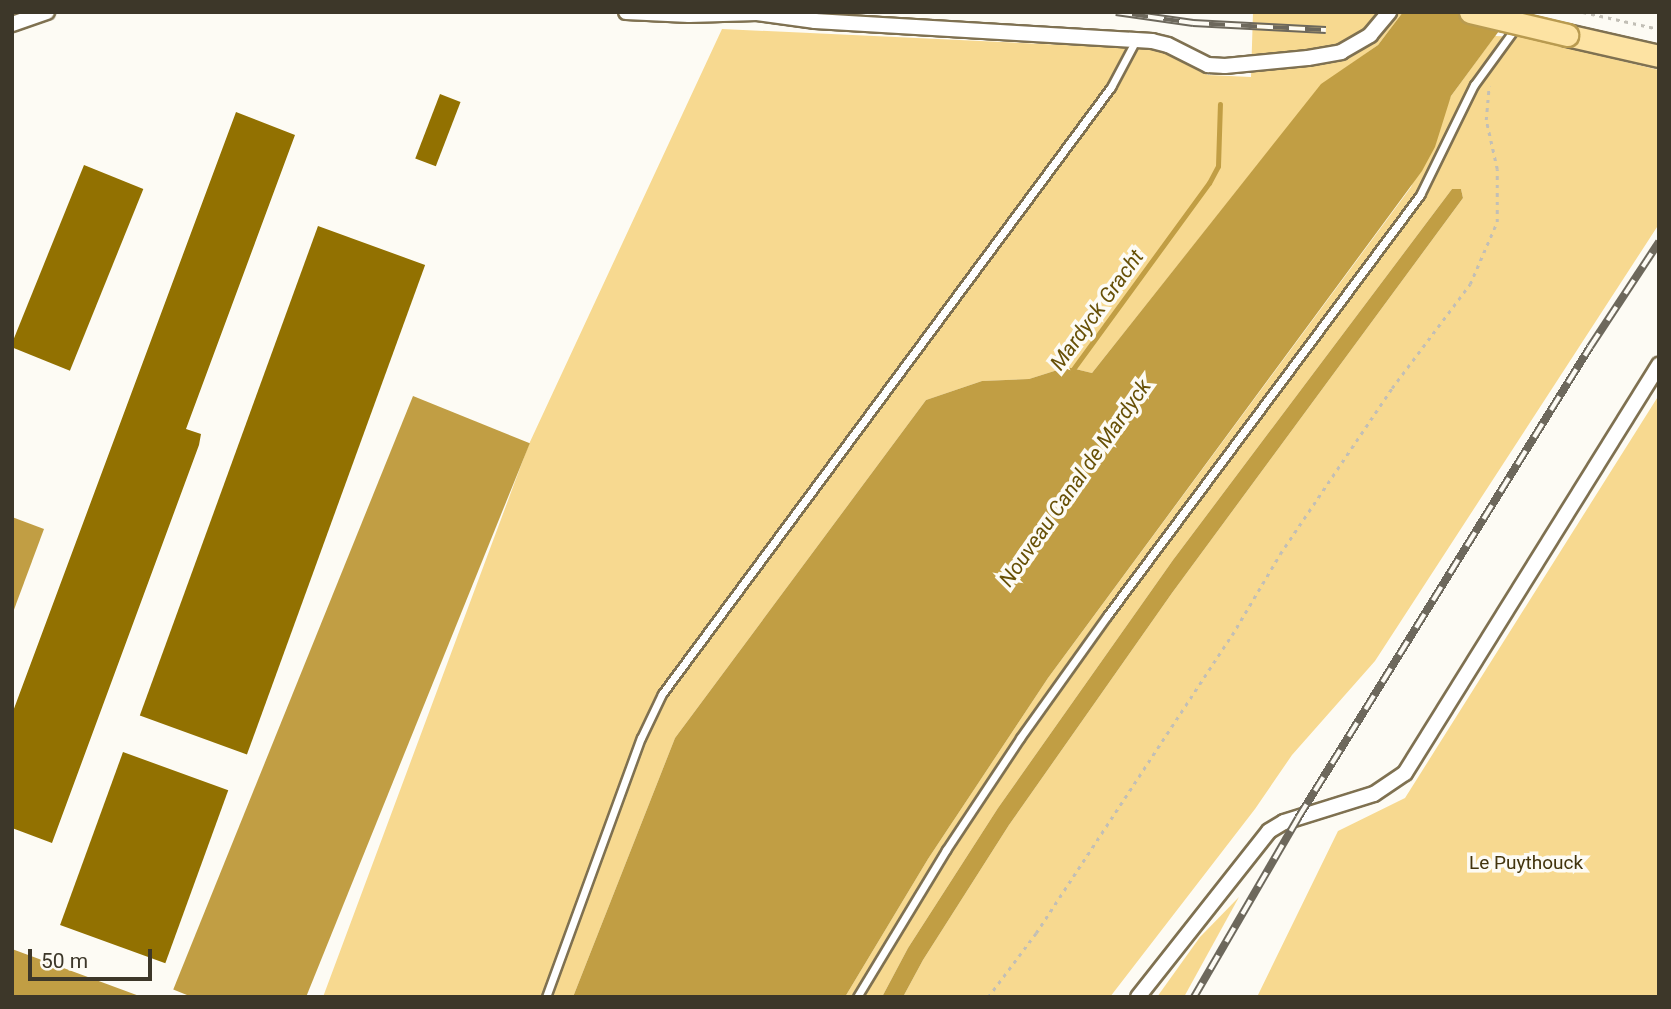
<!DOCTYPE html>
<style>
body{margin:0}
#map{position:relative;width:1671px;height:1009px;overflow:hidden;background:#fdfbf4;font-family:Roboto,sans-serif}
div>[style]{position:absolute}
.green>*{inset:0;background:#f7d990}
.water>*{inset:0;background:#c19e44;transform-origin:0 0}
.stream>*{height:5px;margin:-2.5px;padding:0 2.5px;transform-origin:2.5px;border-radius:2.5px;background:#c19e44}
.building>*{inset:0;background:#927101;transform-origin:0 0}
.path>*{height:2.5px;margin-top:-1.25px;transform-origin:0;background:repeating-linear-gradient(90deg,#c2bfb6 0 3.5px,transparent 0 8.5px)}
.roads{filter:drop-shadow(2px 0 #7f7151) drop-shadow(-2px 0 #7f7151) drop-shadow(0 2px #7f7151) drop-shadow(0 -2px #7f7151)}
.service>*{height:7px;margin:-3.5px;padding:0 3.5px;transform-origin:3.5px;border-radius:3.5px;background:#fff}
.minor>*{height:14px;margin:-7px;padding:0 7px;transform-origin:7px;border-radius:7px;background:#fff}
.primary>*{height:21px;margin:-10.5px;padding:0 10.5px;transform-origin:10.5px;border-radius:10.5px;background:#fde3a3}
.rail>*{height:8px;margin-top:-4px;transform-origin:0;background:repeating-linear-gradient(90deg,#fdfbf4 0 16px,#6d685c 0 32px);box-sizing:border-box;border-block:2px solid #6d685c}
.bridges{filter:drop-shadow(2px 0 #b99b50) drop-shadow(-2px 0 #b99b50) drop-shadow(0 2px #b99b50) drop-shadow(0 -2px #b99b50)}
.primary-bridge>*{height:21px;margin:-10.5px;padding:0 10.5px;transform-origin:10.5px;border-radius:10.5px;background:#fde3a3}
span{translate:-50% -50%;white-space:nowrap;text-align:center;line-height:1.15;-webkit-text-stroke:7px #fdfbf4;paint-order:stroke}
.park-label{font-size:19px;color:#42340d}
.water-label{font-size:21px;color:#675007;font-style:italic}
.frame{position:absolute;inset:0;border:14px solid #3d3729;pointer-events:none}
.scale{position:absolute;left:28px;top:949px;width:124px;height:32px;box-sizing:border-box;border:4px solid #3d3729;border-top:0;padding-left:9px;font-size:21px;line-height:24px;white-space:nowrap;color:#3d3729;-webkit-text-stroke:5px #fdfbf4;paint-order:stroke}
</style>
<div id="map">
<div class="green">
<i style="clip-path:polygon(1253px 12px,1403px 12px,1378px 45px,1321px 85px,1092px 373px,1067px 367px,1029px 379px,982px 381px,926px 400px,675px 738px,573px 997px,323px 997px,529px 444px,722px 29px,1150px 49px,1164px 51px,1208px 75px,1251px 77px)"></i>
<i style="clip-path:polygon(1495px 36px,1523px 37px,1659px 70px,1659px 224px,1375px 661px,1292px 755px,1255px 809px,1110px 997px,903px 997px,923px 960px,1009px 825px,1172px 593px,1463px 198px,1461px 189px,1452px 189px,1173px 560px,998px 808px,908px 948px,882px 997px,845px 997px,928px 859px,1048px 678px,1411px 187px,1451px 96px)"></i>
<i style="clip-path:polygon(1659px 395px,1659px 997px,1257px 997px,1338px 831px,1405px 798px)"></i>
<i style="clip-path:polygon(1239px 897px,1184px 997px,1157px 997px,1200px 937px)"></i>
</div>
<div class="water">
<i style="clip-path:polygon(1403px 12px,1513px 12px,1451px 96px,1435px 147px,1422px 171px,1048px 678px,928px 859px,845px 997px,573px 997px,675px 738px,926px 400px,982px 381px,1029px 379px,1067px 367px,1092px 373px,1321px 84px,1378px 45px)"></i>
<i style="clip-path:polygon(1452px 189px,1461px 189px,1463px 198px,1172px 593px,1009px 825px,923px 960px,903px 997px,882px 997px,908px 948px,998px 808px,1173px 560px)"></i>
<i style="left:413px;top:396px;width:126px;height:640px;rotate:22deg"></i>
<i style="clip-path:polygon(12px 517px,44px 529px,12px 615px)"></i>
<i style="clip-path:polygon(12px 949px,142px 997px,12px 997px)"></i>
</div>
<div class="stream">
<i style="left:1071px;top:372px;width:234px;rotate:-53.9deg"></i>
<i style="left:1209px;top:183px;width:19px;rotate:-62deg"></i>
<i style="left:1218px;top:166px;width:62px;rotate:-88.2deg"></i>
</div>
<div class="building">
<i style="left:440px;top:94px;width:22px;height:69px;rotate:21deg"></i>
<i style="clip-path:polygon(236px 112px,295px 135px,186px 429px,201px 434px,199px 445px,52px 843px,12px 828px,12px 714px)"></i>
<i style="left:84px;top:165px;width:64px;height:196px;rotate:22deg"></i>
<i style="left:318px;top:226px;width:114px;height:521px;rotate:20deg"></i>
<i style="left:123px;top:752px;width:112px;height:184px;rotate:20deg"></i>
</div>
<div class="path">
<i style="left:1583px;top:12px;width:78px;rotate:12.6deg"></i>
<i style="left:988px;top:997px;width:80px;rotate:-53.1deg"></i>
<i style="left:1036px;top:933px;width:357px;rotate:-56.7deg"></i>
<i style="left:1232px;top:635px;width:94px;rotate:-59.3deg"></i>
<i style="left:1280px;top:554px;width:200px;rotate:-56deg"></i>
<i style="left:1392px;top:388px;width:130px;rotate:-53.1deg"></i>
<i style="left:1470px;top:284px;width:68px;rotate:-66.5deg"></i>
<i style="left:1497px;top:222px;width:53px;rotate:-90deg"></i>
<i style="left:1497px;top:169px;width:50px;rotate:-102.7deg"></i>
<i style="left:1486px;top:120px;width:34px;rotate:-85deg"></i>
</div>
<div class="roads">
<div class="service">
<i style="left:546px;top:997px;width:276px;rotate:-69.9deg"></i>
<i style="left:641px;top:738px;width:49px;rotate:-64.5deg"></i>
<i style="left:662px;top:694px;width:755px;rotate:-53.51deg"></i>
<i style="left:1111px;top:87px;width:53px;rotate:-62deg"></i>
<i style="left:857px;top:997px;width:172px;rotate:-58.8deg"></i>
<i style="left:946px;top:850px;width:134px;rotate:-56.5deg"></i>
<i style="left:1020px;top:738px;width:150px;rotate:-54.5deg"></i>
<i style="left:1107px;top:616px;width:525px;rotate:-53.37deg"></i>
<i style="left:1420px;top:195px;width:123px;rotate:-63.9deg"></i>
<i style="left:1474px;top:85px;width:90px;rotate:-54deg"></i>
</div>
<div class="minor">
<i style="left:626px;top:12px;width:63px;rotate:2.7deg"></i>
<i style="left:689px;top:15px;width:68px;rotate:-1.7deg"></i>
<i style="left:757px;top:13px;width:59px;rotate:7.9deg"></i>
<i style="left:815px;top:21px;width:338px;rotate:3.4deg"></i>
<i style="left:1152px;top:41px;width:16px;rotate:14deg"></i>
<i style="left:1168px;top:45px;width:45px;rotate:26.6deg"></i>
<i style="left:1208px;top:65px;width:17px;rotate:3deg"></i>
<i style="left:1225px;top:66px;width:83px;rotate:-5.5deg"></i>
<i style="left:1308px;top:58px;width:34px;rotate:-10deg"></i>
<i style="left:1341px;top:52px;width:34px;rotate:-30deg"></i>
<i style="left:1370px;top:35px;width:30px;rotate:-50deg"></i>
<i style="left:12px;top:24px;width:37px;rotate:-19deg"></i>
<i style="left:1138px;top:997px;width:211px;rotate:-51.7deg"></i>
<i style="left:1269px;top:831px;width:17px;rotate:-31deg"></i>
<i style="left:1284px;top:822px;width:94px;rotate:-17.3deg"></i>
<i style="left:1374px;top:794px;width:37px;rotate:-34deg"></i>
<i style="left:1405px;top:773px;width:481px;rotate:-58.1deg"></i>
</div>
<div class="primary">
<i style="left:1567px;top:35px;width:94px;rotate:12.9deg"></i>
</div>
</div>
<div class="rail">
<i style="left:1116px;top:12px;width:78px;rotate:8.1deg"></i>
<i style="left:1193px;top:23px;width:133px;rotate:3deg"></i>
<i style="left:1194px;top:997px;width:207px;rotate:-59.8deg"></i>
<i style="left:1298px;top:818px;width:554px;rotate:-58.2deg"></i>
<i style="left:1590px;top:347px;width:126px;rotate:-56.7deg"></i>
</div>
<div class="bridges">
<div class="primary-bridge">
<i style="left:1470px;top:12px;width:100px;rotate:13.3deg"></i>
</div>
</div>
<div class="park-label">
<span style="left:1526px;top:863px">Le Puythouck</span>
</div>
<div class="water-label">
<span style="left:1097px;top:310px;rotate:-54deg">Mardyck Gracht</span>
<span style="left:1075px;top:483px;rotate:-55deg">Nouveau Canal de Mardyck</span>
</div>
<div class="frame"></div>
<div class="scale">50 m</div>
</div>
